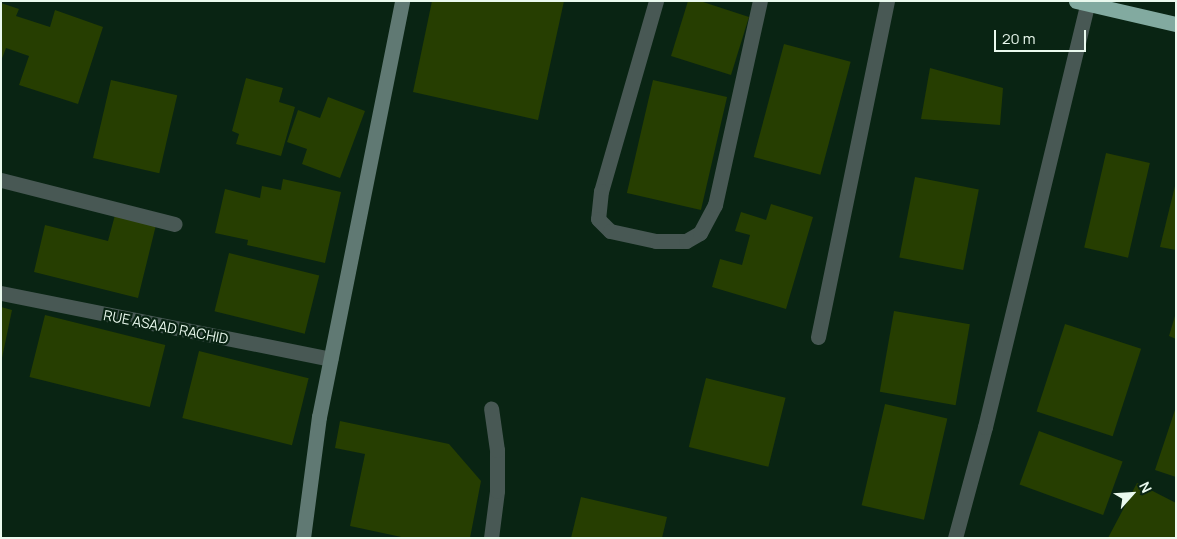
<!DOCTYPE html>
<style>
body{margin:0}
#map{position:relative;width:1177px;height:539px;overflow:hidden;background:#092413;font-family:Manrope,sans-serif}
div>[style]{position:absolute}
.building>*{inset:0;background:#263e01;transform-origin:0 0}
.lane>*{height:15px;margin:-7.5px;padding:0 7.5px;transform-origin:7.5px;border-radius:7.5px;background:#485854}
.street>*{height:15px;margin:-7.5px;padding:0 7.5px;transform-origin:7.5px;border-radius:7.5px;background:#485854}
.secondary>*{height:15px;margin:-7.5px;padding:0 7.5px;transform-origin:7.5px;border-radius:7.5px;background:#607973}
.highway>*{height:15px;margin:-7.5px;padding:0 7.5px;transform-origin:7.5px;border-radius:7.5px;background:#82aaa0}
span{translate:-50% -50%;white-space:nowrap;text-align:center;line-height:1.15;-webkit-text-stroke:4.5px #092413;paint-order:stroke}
.street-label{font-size:14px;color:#eaf9ee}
.frame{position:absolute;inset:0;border:2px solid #eaf9ee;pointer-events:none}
.north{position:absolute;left:1107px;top:469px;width:50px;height:50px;-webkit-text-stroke:4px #092413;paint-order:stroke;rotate:64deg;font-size:14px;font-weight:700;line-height:20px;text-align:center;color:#eaf9ee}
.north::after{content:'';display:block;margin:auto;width:18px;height:22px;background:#eaf9ee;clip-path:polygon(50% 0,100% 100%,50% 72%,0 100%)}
.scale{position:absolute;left:994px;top:30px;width:92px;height:22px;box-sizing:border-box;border:2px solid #eaf9ee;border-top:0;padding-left:6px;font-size:15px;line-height:18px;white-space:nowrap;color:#eaf9ee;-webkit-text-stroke:4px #092413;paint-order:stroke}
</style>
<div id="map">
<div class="building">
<i style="clip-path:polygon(432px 1px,564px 1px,538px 120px,413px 92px)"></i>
<i style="clip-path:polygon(688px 1px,700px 1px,749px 17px,731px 75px,671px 56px)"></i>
<i style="clip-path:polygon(1px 3px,19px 9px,16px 16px,50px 27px,55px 10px,103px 27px,78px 104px,19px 85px,29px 56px,6px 48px,1px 61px)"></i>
<i style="left:784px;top:44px;width:69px;height:117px;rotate:15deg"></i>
<i style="clip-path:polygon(930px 68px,1003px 88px,1000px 125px,921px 119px)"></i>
<i style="clip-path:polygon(246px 78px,283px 88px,279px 102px,295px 107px,281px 156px,236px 144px,239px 134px,232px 131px)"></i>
<i style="left:111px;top:80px;width:68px;height:80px;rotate:13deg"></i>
<i style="left:653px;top:80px;width:76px;height:116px;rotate:13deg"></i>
<i style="clip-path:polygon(328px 97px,365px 111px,340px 178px,302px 164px,307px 149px,287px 142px,298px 110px,320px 118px)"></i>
<i style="left:1106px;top:153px;width:45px;height:97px;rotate:13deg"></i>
<i style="left:915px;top:177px;width:65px;height:82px;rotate:11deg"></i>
<i style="clip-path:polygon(283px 179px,341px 192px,325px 263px,247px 245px,248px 240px,215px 233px,225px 189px,260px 198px,262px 186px,281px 190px)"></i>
<i style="clip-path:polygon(1175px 186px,1176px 186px,1176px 250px,1160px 247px)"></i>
<i style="clip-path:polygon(771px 204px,813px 217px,786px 309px,712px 287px,720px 259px,742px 265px,750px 235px,735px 231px,741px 212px,766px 220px)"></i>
<i style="clip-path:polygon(115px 215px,156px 225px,138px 298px,34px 272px,45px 225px,108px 241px)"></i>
<i style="left:229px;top:253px;width:93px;height:60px;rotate:14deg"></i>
<i style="clip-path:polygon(1px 307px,12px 310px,2px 358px,1px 358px)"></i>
<i style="left:894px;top:311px;width:77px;height:82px;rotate:10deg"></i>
<i style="left:45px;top:315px;width:124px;height:64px;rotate:14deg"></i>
<i style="clip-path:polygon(1175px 316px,1176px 316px,1176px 339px,1169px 336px)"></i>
<i style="left:1065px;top:324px;width:80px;height:92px;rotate:18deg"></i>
<i style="left:199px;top:351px;width:113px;height:69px;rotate:14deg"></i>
<i style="left:706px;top:378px;width:82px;height:71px;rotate:14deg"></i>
<i style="left:885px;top:404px;width:64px;height:104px;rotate:13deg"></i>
<i style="clip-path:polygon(1175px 410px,1176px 410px,1176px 477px,1155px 470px)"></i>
<i style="clip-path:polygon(340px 421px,449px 444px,481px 481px,470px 538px,406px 538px,350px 526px,365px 454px,335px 448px)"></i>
<i style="left:1039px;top:431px;width:89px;height:57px;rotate:20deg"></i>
<i style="clip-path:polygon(1137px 483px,1176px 503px,1176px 538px,1108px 538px)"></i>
<i style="clip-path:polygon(581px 497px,667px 517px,662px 538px,571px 538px)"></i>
</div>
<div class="lane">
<i style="left:656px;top:1px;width:198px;rotate:106.1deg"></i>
<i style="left:601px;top:191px;width:28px;rotate:96deg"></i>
<i style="left:598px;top:219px;width:17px;rotate:45deg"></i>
<i style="left:610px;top:231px;width:47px;rotate:12.3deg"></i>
<i style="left:656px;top:241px;width:30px"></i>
<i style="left:686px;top:241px;width:16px;rotate:-30deg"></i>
<i style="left:700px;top:233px;width:32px;rotate:-62deg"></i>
<i style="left:715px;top:205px;width:209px;rotate:-77.6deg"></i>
<i style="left:491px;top:538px;width:47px;rotate:-82.7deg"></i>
<i style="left:497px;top:491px;width:41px;rotate:-90deg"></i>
<i style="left:497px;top:450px;width:42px;rotate:-98.1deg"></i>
</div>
<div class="street">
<i style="left:1px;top:180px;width:179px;rotate:14.2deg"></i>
<i style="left:1px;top:293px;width:336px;rotate:11.3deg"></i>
<i style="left:818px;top:337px;width:343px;rotate:-78.4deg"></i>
<i style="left:955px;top:538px;width:115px;rotate:-74.9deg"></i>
<i style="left:985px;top:427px;width:435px;rotate:-76.4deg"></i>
</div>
<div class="secondary">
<i style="left:303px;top:538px;width:122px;rotate:-82.5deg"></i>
<i style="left:319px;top:417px;width:424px;rotate:-78.7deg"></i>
</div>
<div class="highway">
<i style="left:1076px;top:1px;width:103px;rotate:13deg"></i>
</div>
<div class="street-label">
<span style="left:166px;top:327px;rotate:11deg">RUE ASAAD RACHID</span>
</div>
<div class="frame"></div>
<div class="north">N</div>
<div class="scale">20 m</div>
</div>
